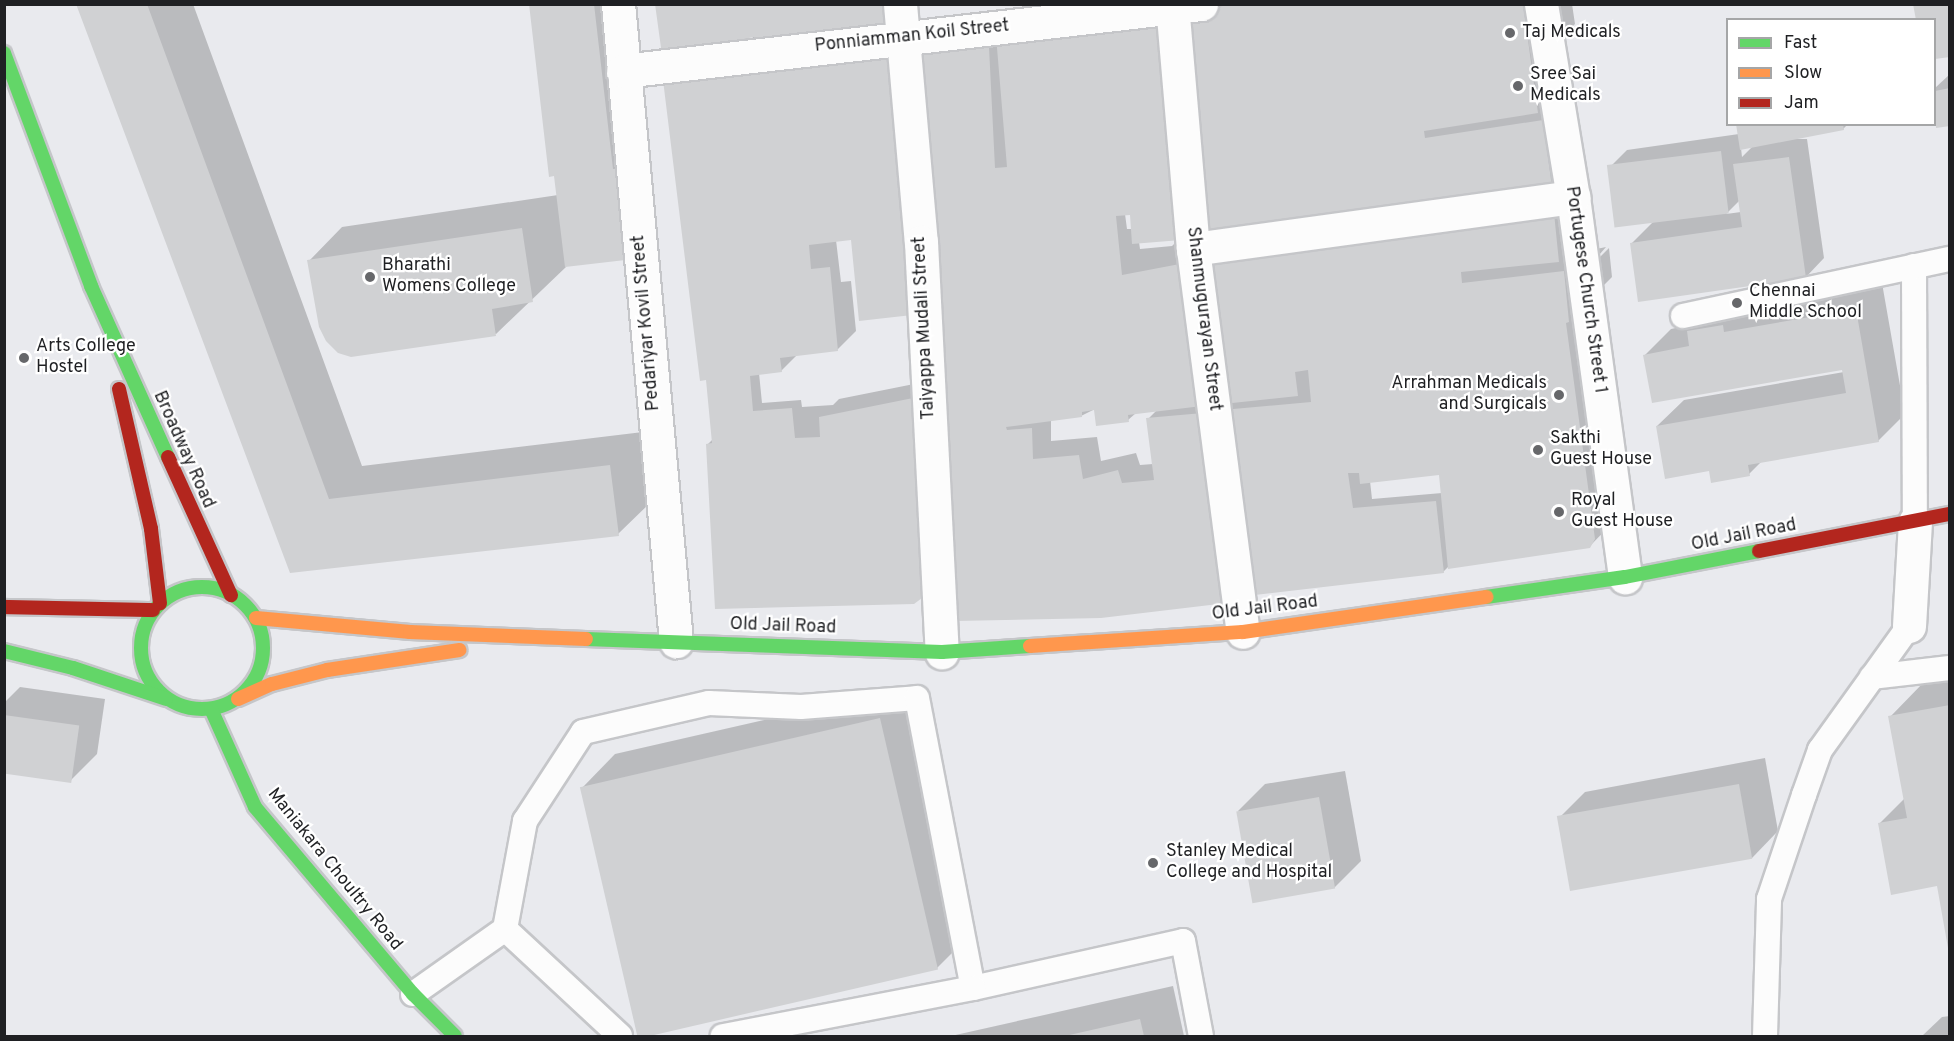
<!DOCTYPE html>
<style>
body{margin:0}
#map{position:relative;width:1954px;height:1041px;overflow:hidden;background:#e9eaee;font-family:Overpass,sans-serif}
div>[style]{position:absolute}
.shadow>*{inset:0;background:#0003}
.building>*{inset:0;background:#d0d1d3;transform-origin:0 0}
.roads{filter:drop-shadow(2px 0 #c5c6c9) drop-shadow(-2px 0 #c5c6c9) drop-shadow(0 2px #c5c6c9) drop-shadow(0 -2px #c5c6c9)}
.lane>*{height:24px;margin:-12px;padding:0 12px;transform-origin:12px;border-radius:12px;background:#fcfcfc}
.street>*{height:33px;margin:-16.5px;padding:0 16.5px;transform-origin:16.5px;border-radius:16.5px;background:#fcfcfc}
.fast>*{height:14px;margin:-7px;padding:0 7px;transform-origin:7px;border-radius:7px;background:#63d668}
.fast>.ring{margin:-7px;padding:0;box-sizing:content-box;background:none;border:14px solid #63d668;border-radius:50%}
.slow>*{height:14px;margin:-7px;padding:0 7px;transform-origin:7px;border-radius:7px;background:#ff974d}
.jam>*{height:14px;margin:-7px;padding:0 7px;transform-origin:7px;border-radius:7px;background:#b3261e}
.dots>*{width:16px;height:16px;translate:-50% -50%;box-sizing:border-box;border:3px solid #fff;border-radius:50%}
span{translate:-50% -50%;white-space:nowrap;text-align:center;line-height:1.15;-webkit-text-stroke:4.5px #fff;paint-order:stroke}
.poi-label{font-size:18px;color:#1f2023}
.left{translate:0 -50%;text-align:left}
.right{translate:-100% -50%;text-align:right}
.street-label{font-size:18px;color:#1f2023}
.frame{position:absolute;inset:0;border:6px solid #1f2023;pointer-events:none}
.legend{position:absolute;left:1726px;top:18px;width:210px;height:108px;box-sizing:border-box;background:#fff;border:2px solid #a5a6a7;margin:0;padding:8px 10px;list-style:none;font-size:18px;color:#1f2023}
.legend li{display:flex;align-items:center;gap:12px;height:30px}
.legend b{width:30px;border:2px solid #a5a6a7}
</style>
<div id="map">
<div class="shadow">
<i style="clip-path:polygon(78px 4px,193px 4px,362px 466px,643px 432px,652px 501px,618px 534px,291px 571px)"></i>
<i style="clip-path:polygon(531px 4px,631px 4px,646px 134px,566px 267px,496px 334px,309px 261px,342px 227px,558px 195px)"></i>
<i style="clip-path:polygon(evenodd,657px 4px,917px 50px,1188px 4px,1572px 4px,1575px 24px,1558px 40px,1562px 205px,1567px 251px,1563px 256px,1606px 247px,1578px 279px,1609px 248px,1612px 277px,1599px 290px,1623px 512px,1589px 547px,1448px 567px,1443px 572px,946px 572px,921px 597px,707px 445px,713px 439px,696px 49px,657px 4px,750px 36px,754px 36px,746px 45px,744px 43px,750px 36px,657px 4px,1131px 213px,1132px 229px,1127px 229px,1125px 214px,1131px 213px,657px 4px,856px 238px,934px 300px,939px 379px,839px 399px,833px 405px,802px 407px,801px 400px,762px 403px,759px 373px,781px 371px,798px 354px,837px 350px,856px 331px,851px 281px,841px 282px,836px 240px,856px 238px,657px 4px,1179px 239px,1172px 246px,1140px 249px,1139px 242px,1179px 239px,657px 4px,1095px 409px,1128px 420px,1136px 413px,1157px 410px,1148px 419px,1153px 464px,1140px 465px,1136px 453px,1101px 461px,1097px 437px,1051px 441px,1051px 420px,1081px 416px,1095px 409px,657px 4px,1440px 474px,1442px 493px,1372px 499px,1370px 481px,1440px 474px)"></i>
<i style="clip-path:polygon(1950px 4px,1950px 55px,1934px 58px,1934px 20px)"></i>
<i style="clip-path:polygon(1950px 74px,1950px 125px,1937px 126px,1934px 89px)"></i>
<i style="clip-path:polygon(evenodd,1737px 124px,1848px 124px,1843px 129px,1791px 139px,1807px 139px,1824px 258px,1806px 277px,1632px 243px,1653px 222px,1608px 169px,1627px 150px,1739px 134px,1737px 124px,1754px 145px,1742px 157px,1741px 148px,1754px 145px,1737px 124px,1739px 201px,1741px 212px,1726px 214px,1739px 201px)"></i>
<i style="clip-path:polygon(1882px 283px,1905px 414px,1878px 441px,1762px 461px,1749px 474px,1710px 470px,1657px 426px,1684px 400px,1844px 372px,1843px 368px,1644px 356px,1671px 329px)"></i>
<i style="clip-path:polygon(1950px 678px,1950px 946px,1938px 884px,1879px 824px,1905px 798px,1890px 717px,1923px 683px)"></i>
<i style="clip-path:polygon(913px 686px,970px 935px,936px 969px,638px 1036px,582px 788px,615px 754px)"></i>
<i style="clip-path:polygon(20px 687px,105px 699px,97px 754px,70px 781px,4px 772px,4px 703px)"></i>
<i style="clip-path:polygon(1765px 758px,1778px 831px,1752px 858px,1558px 819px,1585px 792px)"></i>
<i style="clip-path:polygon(1345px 771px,1361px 861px,1334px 888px,1238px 811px,1265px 784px)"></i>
<i style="clip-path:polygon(1173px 986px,1184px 1036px,951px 1036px)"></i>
<i style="clip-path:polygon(1950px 1016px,1950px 1036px,1922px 1036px,1942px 1017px)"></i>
</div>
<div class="building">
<i style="clip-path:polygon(76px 4px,147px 4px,329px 499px,610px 465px,619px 536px,290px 573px)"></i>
<i style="clip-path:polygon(529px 4px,594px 4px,613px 169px,623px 168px,634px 259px,565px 267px,554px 176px,549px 177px)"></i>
<i style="clip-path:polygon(655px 4px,892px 4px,895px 27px,755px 44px,754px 37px,662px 55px)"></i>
<i style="clip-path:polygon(1240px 4px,1523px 4px,1538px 113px,1424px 131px,1425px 138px,1543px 120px,1553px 195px,1207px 232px,1179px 11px)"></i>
<i style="clip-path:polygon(1913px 4px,1950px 4px,1950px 57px,1935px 59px,1935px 20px,1916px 20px)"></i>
<i style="clip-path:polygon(1161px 19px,1181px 240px,1132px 244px,1130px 215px,1116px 216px,1119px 246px,1122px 275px,1185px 263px,1202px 406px,1128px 415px,1129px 422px,1096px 426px,1094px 410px,1082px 412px,1082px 417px,1006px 427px,1007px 430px,1032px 428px,1033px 459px,1079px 455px,1083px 479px,1118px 470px,1122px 483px,1154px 480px,1146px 418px,1203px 413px,1227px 603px,1101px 618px,955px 621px,916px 49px,989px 47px,995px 168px,1007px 167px,996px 36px)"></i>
<i style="clip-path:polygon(896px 55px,921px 314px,859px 321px,851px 240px,809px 245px,811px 269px,830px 267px,838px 351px,780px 358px,782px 372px,750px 376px,753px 411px,792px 408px,795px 438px,820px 437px,819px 417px,923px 396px,931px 543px,919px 543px,922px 598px,914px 604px,715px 609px,706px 444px,712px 443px,706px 380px,700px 381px,663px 80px)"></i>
<i style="clip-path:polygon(1950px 88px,1950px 126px,1936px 128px,1935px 91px)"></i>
<i style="clip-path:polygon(1736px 124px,1843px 124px,1844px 130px,1740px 150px)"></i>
<i style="left:1721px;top:151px;width:63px;height:115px;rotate:83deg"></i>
<i style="clip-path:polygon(1789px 157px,1806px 278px,1638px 302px,1630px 243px,1742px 227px,1733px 164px)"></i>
<i style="clip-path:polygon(1554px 213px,1559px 262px,1461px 272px,1462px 283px,1564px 271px,1569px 322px,1566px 323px,1595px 539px,1590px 548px,1448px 569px,1439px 475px,1360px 484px,1359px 473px,1348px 473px,1353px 508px,1436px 501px,1444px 573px,1246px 596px,1222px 410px,1311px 402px,1308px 370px,1295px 372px,1298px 396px,1223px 404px,1206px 253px)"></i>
<i style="clip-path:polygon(522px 228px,533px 302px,492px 309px,496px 336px,351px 357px,338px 353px,326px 341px,319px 327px,307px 260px)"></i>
<i style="clip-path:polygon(1856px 309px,1879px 442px,1748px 465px,1750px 476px,1711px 483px,1709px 471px,1665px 479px,1656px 426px,1846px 393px,1842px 370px,1652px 403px,1643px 355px,1689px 346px,1687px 331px,1723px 325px,1724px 332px)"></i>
<i style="clip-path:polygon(1950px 705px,1950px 948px,1948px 948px,1937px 886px,1891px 895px,1878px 823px,1907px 818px,1888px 716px)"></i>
<i style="left:4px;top:715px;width:76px;height:58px;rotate:8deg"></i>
<i style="left:880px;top:718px;width:258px;height:308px;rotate:77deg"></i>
<i style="left:1739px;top:784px;width:76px;height:185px;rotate:80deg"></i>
<i style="left:1319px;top:797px;width:93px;height:84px;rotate:80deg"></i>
<i style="clip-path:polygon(1140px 1019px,1144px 1036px,1065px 1036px)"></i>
</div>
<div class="roads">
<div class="lane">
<i style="left:1914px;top:266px;width:256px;rotate:89.8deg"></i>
<i style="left:1683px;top:316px;width:273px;rotate:-12.1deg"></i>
<i style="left:1872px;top:677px;width:79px;rotate:-6.6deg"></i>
<i style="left:505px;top:929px;width:157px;rotate:42.9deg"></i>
<i style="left:973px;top:988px;width:215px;rotate:-12.6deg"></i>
<i style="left:1183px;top:941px;width:97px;rotate:79.3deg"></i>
<i style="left:413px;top:994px;width:113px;rotate:-35.2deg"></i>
<i style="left:505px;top:929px;width:110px;rotate:-79.5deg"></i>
<i style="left:525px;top:821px;width:106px;rotate:-56.9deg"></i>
<i style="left:583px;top:732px;width:129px;rotate:-13deg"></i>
<i style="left:709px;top:703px;width:92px;rotate:2.5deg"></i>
<i style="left:801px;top:707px;width:116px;rotate:-4.4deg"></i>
<i style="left:917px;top:698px;width:295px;rotate:79.1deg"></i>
<i style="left:973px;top:988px;width:255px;rotate:169.1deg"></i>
<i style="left:1765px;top:1036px;width:137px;rotate:-88.3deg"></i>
<i style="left:1769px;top:899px;width:110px;rotate:-71.4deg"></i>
<i style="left:1804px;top:795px;width:48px;rotate:-70.4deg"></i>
<i style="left:1820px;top:750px;width:153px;rotate:-54.3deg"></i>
</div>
<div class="street">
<i style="left:618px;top:4px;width:640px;rotate:84.8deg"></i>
<i style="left:900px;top:4px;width:239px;rotate:85deg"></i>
<i style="left:921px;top:242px;width:411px;rotate:87.1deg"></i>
<i style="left:1172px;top:4px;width:246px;rotate:85.1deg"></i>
<i style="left:1193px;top:249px;width:386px;rotate:82.6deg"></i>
<i style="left:1541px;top:4px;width:196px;rotate:80.6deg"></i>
<i style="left:1573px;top:197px;width:384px;rotate:82.2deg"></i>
<i style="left:623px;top:71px;width:582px;rotate:-6.61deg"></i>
<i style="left:1193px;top:249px;width:384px;rotate:-7.8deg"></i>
<i style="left:1909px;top:626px;width:104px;rotate:-86.7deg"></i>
</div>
<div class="fast">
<i style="left:4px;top:53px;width:249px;rotate:69.5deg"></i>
<i style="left:91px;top:286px;width:188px;rotate:65.8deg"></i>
<i class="ring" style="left:141px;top:587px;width:108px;height:108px"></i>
<i style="left:1486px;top:597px;width:140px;rotate:-8.2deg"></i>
<i style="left:1625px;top:577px;width:136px;rotate:-11deg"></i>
<i style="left:586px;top:639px;width:356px;rotate:2.1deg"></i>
<i style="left:942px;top:652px;width:88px;rotate:-3.9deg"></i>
<i style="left:4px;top:651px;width:71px;rotate:13.8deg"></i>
<i style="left:73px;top:668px;width:98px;rotate:18.4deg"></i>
<i style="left:211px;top:709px;width:107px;rotate:65.8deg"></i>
<i style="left:255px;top:807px;width:245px;rotate:49.8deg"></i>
<i style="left:413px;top:994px;width:59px;rotate:45deg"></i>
</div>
<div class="slow">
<i style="left:256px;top:618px;width:155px;rotate:5.2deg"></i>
<i style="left:410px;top:632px;width:176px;rotate:2.3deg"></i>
<i style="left:1030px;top:646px;width:213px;rotate:-3.8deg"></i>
<i style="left:1243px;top:632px;width:246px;rotate:-8.2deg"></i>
<i style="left:238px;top:699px;width:37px;rotate:-24deg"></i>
<i style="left:272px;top:684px;width:57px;rotate:-14.3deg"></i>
<i style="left:327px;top:670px;width:134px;rotate:-8.6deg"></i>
</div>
<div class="jam">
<i style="left:119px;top:389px;width:144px;rotate:77.1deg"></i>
<i style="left:151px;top:529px;width:75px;rotate:83.1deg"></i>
<i style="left:168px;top:457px;width:152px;rotate:65.5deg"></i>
<i style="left:1759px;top:551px;width:195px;rotate:-11deg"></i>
<i style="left:4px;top:607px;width:149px;rotate:1.2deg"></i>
</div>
</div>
<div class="dots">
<i style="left:1510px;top:33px;background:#66676a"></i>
<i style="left:1518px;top:86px;background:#66676a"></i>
<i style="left:370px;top:277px;background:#66676a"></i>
<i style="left:1737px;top:303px;background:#66676a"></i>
<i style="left:24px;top:358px;background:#66676a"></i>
<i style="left:1559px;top:395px;background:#66676a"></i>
<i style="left:1538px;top:450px;background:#66676a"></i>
<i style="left:1559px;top:512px;background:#66676a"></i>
<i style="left:1153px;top:863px;background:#66676a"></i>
</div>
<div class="poi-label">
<span class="left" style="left:1522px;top:33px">Taj Medicals</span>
<span class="left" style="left:1530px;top:86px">Sree Sai<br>Medicals</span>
<span class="left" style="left:382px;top:277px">Bharathi<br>Womens College</span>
<span class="left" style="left:1749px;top:303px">Chennai<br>Middle School</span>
<span class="left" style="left:36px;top:358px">Arts College<br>Hostel</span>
<span class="right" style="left:1547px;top:395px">Arrahman Medicals<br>and Surgicals</span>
<span class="left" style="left:1550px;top:450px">Sakthi<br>Guest House</span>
<span class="left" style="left:1571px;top:512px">Royal<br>Guest House</span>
<span class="left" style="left:1166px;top:863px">Stanley Medical<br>College and Hospital</span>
</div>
<div class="street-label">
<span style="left:912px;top:37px;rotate:-6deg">Ponniamman Koil Street</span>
<span style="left:1585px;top:290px;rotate:82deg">Portugese Church Street 1</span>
<span style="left:1203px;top:319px;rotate:83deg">Shanmugurayan Street</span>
<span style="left:647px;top:323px;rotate:-95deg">Pedariyar Kovil Street</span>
<span style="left:925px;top:328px;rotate:-93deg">Taiyappa Mudali Street</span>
<span style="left:183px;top:450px;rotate:66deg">Broadway Road</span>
<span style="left:1744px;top:536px;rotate:-11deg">Old Jail Road</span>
<span style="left:1265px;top:609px;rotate:-7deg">Old Jail Road</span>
<span style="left:783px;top:627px;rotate:2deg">Old Jail Road</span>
<span style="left:334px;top:870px;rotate:51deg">Maniakara Choultry Road</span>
</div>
<div class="frame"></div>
<ul class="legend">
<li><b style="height:8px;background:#63d668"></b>Fast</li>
<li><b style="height:8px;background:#ff974d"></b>Slow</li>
<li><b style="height:8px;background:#b3261e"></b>Jam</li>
</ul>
</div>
